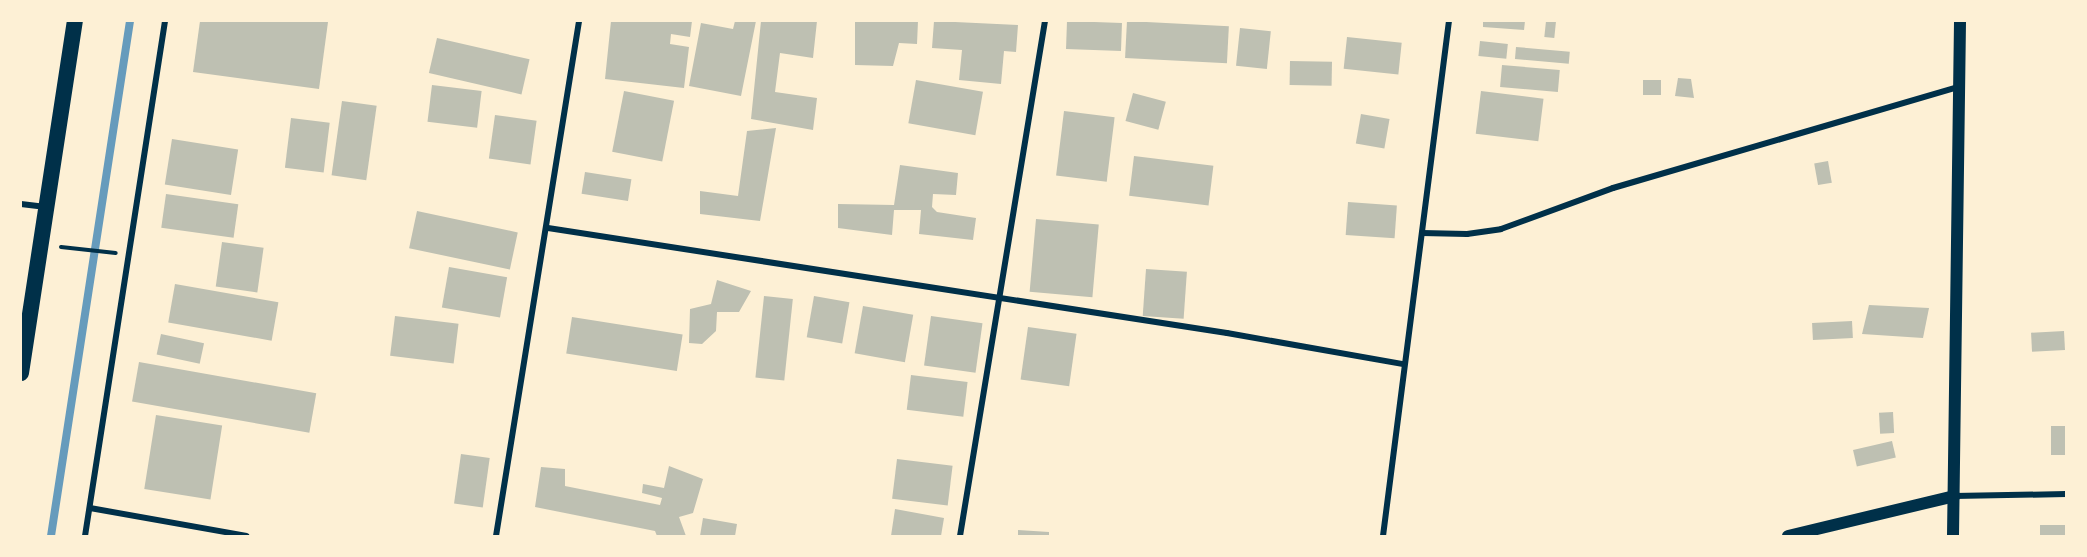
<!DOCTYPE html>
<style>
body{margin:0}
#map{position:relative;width:2087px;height:557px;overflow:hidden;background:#fdf0d5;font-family:Rubik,sans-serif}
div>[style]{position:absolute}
.stream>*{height:8px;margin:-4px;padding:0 4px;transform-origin:4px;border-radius:4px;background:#669bbc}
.building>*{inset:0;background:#bec0b2;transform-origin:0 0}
.path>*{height:4px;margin:-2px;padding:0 2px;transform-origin:2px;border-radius:2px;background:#003049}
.minor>*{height:6px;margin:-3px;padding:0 3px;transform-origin:3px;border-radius:3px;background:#003049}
.secondary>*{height:12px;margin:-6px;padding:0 6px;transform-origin:6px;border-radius:6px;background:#003049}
.trunk>*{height:16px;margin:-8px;padding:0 8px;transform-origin:8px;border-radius:8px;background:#003049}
span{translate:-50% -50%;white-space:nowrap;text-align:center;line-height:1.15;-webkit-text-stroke:6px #fdf0d5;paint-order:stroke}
.frame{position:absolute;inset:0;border:22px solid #fdf0d5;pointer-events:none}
</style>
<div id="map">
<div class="stream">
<i style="left:51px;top:536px;width:521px;rotate:-81.28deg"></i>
</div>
<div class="building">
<i style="clip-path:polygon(200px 21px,328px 22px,319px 89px,193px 72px)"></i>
<i style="clip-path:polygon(611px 21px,692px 21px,690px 37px,671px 34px,670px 44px,689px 47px,684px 88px,605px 79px)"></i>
<i style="clip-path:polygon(735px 21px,756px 21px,741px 96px,689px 86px,701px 23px,733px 29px)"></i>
<i style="clip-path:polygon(761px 21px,817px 21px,813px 58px,780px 53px,775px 92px,817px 98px,813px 130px,751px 119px)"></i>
<i style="clip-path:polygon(855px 21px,918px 21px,917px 44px,899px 43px,893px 66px,855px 65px)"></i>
<i style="clip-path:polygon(934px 21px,1018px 25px,1016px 52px,1004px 51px,1001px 84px,959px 80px,962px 50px,932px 48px)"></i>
<i style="left:1067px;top:21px;width:55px;height:28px;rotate:2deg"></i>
<i style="left:1127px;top:21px;width:102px;height:37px;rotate:3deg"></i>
<i style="clip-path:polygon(1483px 21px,1525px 21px,1524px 30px,1483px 27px)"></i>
<i style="left:1546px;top:21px;width:10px;height:16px;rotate:6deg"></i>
<i style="left:1240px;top:28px;width:31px;height:38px;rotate:6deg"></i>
<i style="left:1347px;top:37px;width:55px;height:32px;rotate:6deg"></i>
<i style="left:437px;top:38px;width:95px;height:36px;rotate:13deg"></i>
<i style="left:1480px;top:41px;width:28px;height:15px;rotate:6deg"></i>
<i style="left:1516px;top:47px;width:54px;height:12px;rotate:5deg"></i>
<i style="left:1290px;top:61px;width:42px;height:24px;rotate:1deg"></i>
<i style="left:1502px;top:65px;width:58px;height:22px;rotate:5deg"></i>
<i style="clip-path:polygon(1678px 78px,1691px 79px,1694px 98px,1675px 96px)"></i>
<i style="left:916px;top:80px;width:68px;height:44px;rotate:10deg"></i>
<i style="left:1643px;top:80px;width:18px;height:15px"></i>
<i style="left:432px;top:85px;width:50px;height:37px;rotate:7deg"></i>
<i style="left:624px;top:91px;width:51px;height:62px;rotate:11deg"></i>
<i style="left:1481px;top:91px;width:63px;height:43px;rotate:7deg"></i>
<i style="left:1133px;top:93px;width:34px;height:29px;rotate:15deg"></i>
<i style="left:342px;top:101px;width:35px;height:75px;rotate:8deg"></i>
<i style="left:1064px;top:111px;width:51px;height:65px;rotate:7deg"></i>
<i style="left:1361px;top:114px;width:29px;height:30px;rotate:10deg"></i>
<i style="left:495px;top:115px;width:42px;height:44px;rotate:8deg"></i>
<i style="left:291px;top:118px;width:39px;height:50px;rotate:7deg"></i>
<i style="clip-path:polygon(776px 128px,760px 221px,700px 214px,700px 191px,738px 196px,747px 131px)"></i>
<i style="left:172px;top:139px;width:67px;height:46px;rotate:9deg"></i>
<i style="left:1134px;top:156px;width:80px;height:40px;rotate:7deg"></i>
<i style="left:1828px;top:161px;width:22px;height:14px;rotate:80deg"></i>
<i style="clip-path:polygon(900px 165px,958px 173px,956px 195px,933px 194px,932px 207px,937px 212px,976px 218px,973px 240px,919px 234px,921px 210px,894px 210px,892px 235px,838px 228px,838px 204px,894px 205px)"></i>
<i style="left:585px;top:172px;width:47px;height:22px;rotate:9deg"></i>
<i style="left:166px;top:194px;width:73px;height:34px;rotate:8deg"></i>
<i style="left:1348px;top:202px;width:49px;height:33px;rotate:4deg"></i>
<i style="left:417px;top:211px;width:103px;height:38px;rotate:12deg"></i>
<i style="left:1036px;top:219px;width:63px;height:73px;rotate:5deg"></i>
<i style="left:222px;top:242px;width:42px;height:45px;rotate:8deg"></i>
<i style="left:449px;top:267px;width:59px;height:41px;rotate:10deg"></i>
<i style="left:1146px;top:269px;width:41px;height:47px;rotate:4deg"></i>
<i style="clip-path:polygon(717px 280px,751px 291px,739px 312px,717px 312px,716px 331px,702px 344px,689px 343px,690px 309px,711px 304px)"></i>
<i style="left:175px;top:284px;width:105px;height:39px;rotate:10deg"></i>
<i style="left:764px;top:296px;width:29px;height:82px;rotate:6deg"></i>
<i style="left:814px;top:296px;width:36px;height:42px;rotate:10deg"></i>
<i style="clip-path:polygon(1869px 305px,1929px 308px,1923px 338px,1862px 334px)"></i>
<i style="left:863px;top:306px;width:51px;height:48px;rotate:10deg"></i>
<i style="left:395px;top:316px;width:64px;height:40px;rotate:7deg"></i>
<i style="left:931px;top:316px;width:52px;height:50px;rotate:8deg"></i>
<i style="left:572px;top:317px;width:112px;height:37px;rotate:9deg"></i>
<i style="left:1852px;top:321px;width:17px;height:40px;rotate:87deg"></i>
<i style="left:1028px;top:327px;width:49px;height:53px;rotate:8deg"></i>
<i style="left:2064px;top:331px;width:19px;height:33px;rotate:87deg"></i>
<i style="left:161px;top:334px;width:44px;height:21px;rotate:12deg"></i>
<i style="left:139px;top:362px;width:180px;height:40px;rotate:10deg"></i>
<i style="left:911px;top:375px;width:57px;height:35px;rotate:7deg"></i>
<i style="left:1893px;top:412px;width:21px;height:14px;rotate:87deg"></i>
<i style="left:156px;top:415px;width:67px;height:75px;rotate:9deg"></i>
<i style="left:2051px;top:426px;width:15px;height:29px"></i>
<i style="left:1892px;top:441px;width:17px;height:40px;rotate:77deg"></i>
<i style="left:461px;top:454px;width:29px;height:50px;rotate:8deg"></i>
<i style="left:897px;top:459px;width:56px;height:40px;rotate:7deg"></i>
<i style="clip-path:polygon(669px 466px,703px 479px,693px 513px,679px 517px,686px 536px,657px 536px,655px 531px,535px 507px,541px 467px,565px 469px,565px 486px,660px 505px,662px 498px,642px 493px,643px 484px,664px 488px)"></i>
<i style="clip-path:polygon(895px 509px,944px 518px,941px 536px,891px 536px)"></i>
<i style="clip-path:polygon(703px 518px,737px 524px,735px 536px,700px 536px)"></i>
<i style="left:2040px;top:525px;width:26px;height:11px"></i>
<i style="clip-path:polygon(1018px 530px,1049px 532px,1049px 536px,1018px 536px)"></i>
</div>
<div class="path">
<i style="left:61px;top:247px;width:55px;rotate:6.2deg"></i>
</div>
<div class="minor">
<i style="left:21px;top:204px;width:25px;rotate:7deg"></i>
<i style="left:548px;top:228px;width:687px;rotate:8.79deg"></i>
<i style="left:1227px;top:333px;width:179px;rotate:10deg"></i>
<i style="left:1422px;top:233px;width:45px;rotate:1.3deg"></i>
<i style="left:1467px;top:234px;width:34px;rotate:-8deg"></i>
<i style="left:1501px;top:229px;width:119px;rotate:-20.1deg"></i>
<i style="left:1613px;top:188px;width:360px;rotate:-16.3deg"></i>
<i style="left:1954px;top:496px;width:112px;rotate:-1deg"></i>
<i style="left:90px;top:508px;width:159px;rotate:10.1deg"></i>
<i style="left:85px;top:536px;width:521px;rotate:-81.17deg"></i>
<i style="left:496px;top:536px;width:522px;rotate:-80.84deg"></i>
<i style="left:960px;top:536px;width:522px;rotate:-80.63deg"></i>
<i style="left:1383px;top:536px;width:519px;rotate:-82.7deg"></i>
</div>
<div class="secondary">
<i style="left:1788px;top:536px;width:171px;rotate:-13.5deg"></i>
<i style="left:1953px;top:536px;width:515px;rotate:-89.22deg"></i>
</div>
<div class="trunk">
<i style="left:21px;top:373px;width:356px;rotate:-81.3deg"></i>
</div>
<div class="frame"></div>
</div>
